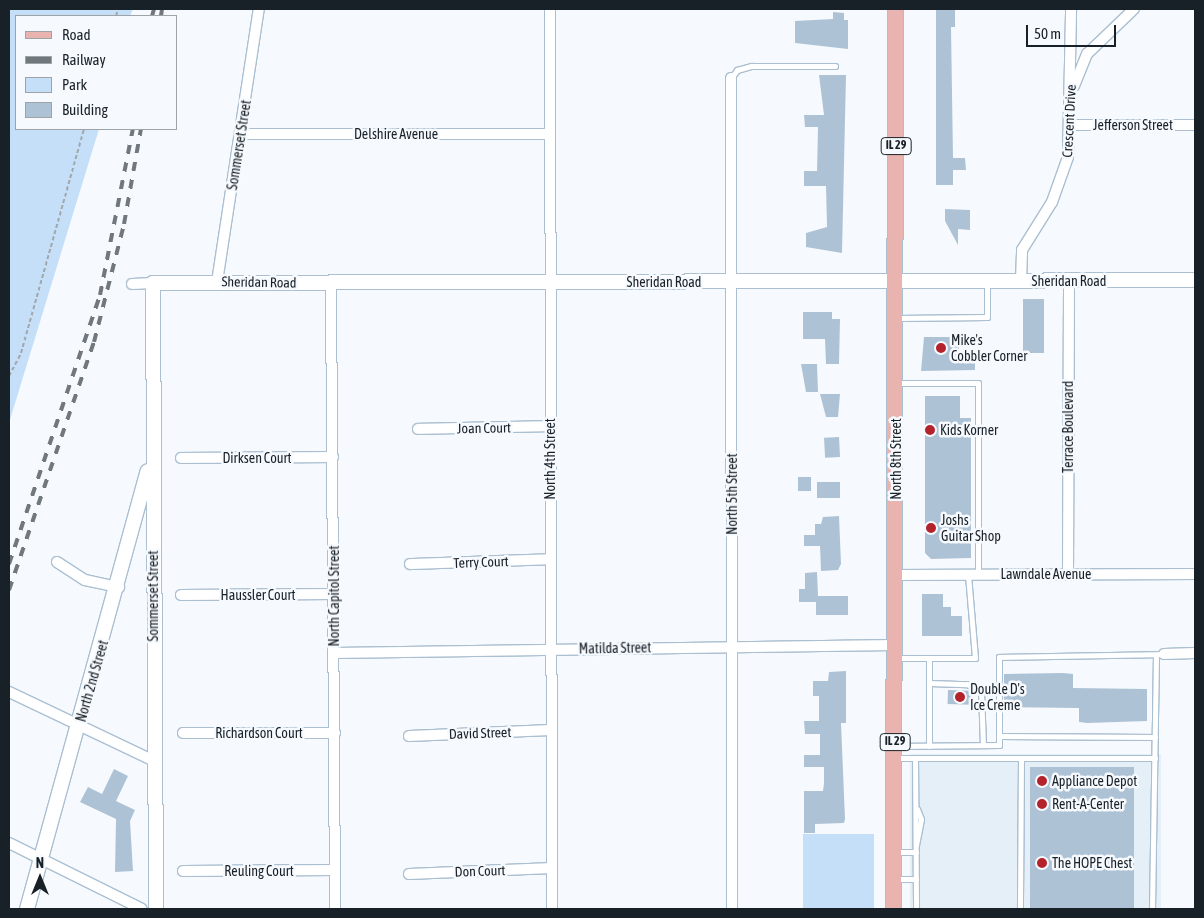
<!DOCTYPE html>
<style>
body{margin:0}
#map{position:relative;width:1204px;height:918px;overflow:hidden;background:#f6fafe;font-family:"Asap Condensed",sans-serif}
div>[style]{position:absolute}
.built>*{inset:0;background:#e4eff8;transform-origin:0 0}
.green>*{inset:0;background:#c4dff7;transform-origin:0 0}
.building>*{inset:0;background:#aec2d5;transform-origin:0 0}
.path>*{height:2px;margin-top:-1px;transform-origin:0;background:repeating-linear-gradient(90deg,#a2a7ac 0 4px,transparent 0 6.5px)}
.roads{filter:drop-shadow(1px 0 #abbfd1) drop-shadow(-1px 0 #abbfd1) drop-shadow(0 1px #abbfd1) drop-shadow(0 -1px #abbfd1)}
.lane>*{height:5px;margin:-2.5px;padding:0 2.5px;transform-origin:2.5px;border-radius:2.5px;background:#fff}
.street>*{height:10px;margin:-5px;padding:0 5px;transform-origin:5px;border-radius:5px;background:#fff}
.secondary>*{height:14px;margin:-7px;padding:0 7px;transform-origin:7px;border-radius:7px;background:#fff}
.primary>*{height:15px;margin:-7.5px;padding:0 7.5px;transform-origin:7.5px;border-radius:7.5px;background:#e9b3b0}
.rail>*{height:4px;margin-top:-2px;transform-origin:0;background:repeating-linear-gradient(90deg,#70777d 0 9px,transparent 0 18px)}
.dots>*{width:14px;height:14px;translate:-50% -50%;box-sizing:border-box;border:2px solid #f6fafe;border-radius:50%}
span{translate:-50% -50%;white-space:nowrap;text-align:center;line-height:1.15;-webkit-text-stroke:5px #f6fafe;paint-order:stroke}
.shield-label span{padding:1px 4px;background:#f6fafe;border:1px solid;border-radius:4px;-webkit-text-stroke-width:0}
.shield-label{font-size:12px;color:#192128;font-weight:700}
.street-label{font-size:14px;color:#192128}
.poi-label{font-size:14px;color:#192128}
.left{translate:0 -50%;text-align:left}
.frame{position:absolute;inset:0;border:10px solid #192128;pointer-events:none}
.legend{position:absolute;left:15px;top:15px;width:162px;height:115px;box-sizing:border-box;background:#f6fafe;border:1px solid #9ea3a8;margin:0;padding:6px 9px;list-style:none;font-size:15px;color:#192128}
.legend li{display:flex;align-items:center;gap:10px;height:25px}
.legend b{width:25px;border:1px solid #9ea3a8}
.north{position:absolute;left:15px;top:853px;width:50px;height:50px;-webkit-text-stroke:4px #f6fafe;paint-order:stroke;rotate:0deg;font-size:14px;font-weight:700;line-height:20px;text-align:center;color:#192128}
.north::after{content:'';display:block;margin:auto;width:18px;height:22px;background:#192128;clip-path:polygon(50% 0,100% 100%,50% 72%,0 100%)}
.scale{position:absolute;left:1026px;top:25px;width:90px;height:22px;box-sizing:border-box;border:2px solid #192128;border-top:0;padding-left:6px;font-size:15px;line-height:18px;white-space:nowrap;color:#192128;-webkit-text-stroke:4px #f6fafe;paint-order:stroke}
</style>
<div id="map">
<div class="built">
<i style="left:910px;top:754px;width:251px;height:155px"></i>
</div>
<div class="green">
<i style="clip-path:polygon(9px 9px,133px 9px,130px 16px,16px 16px,16px 129px,99px 129px,9px 423px)"></i>
<i style="left:803px;top:834px;width:71px;height:75px"></i>
</div>
<div class="building">
<i style="clip-path:polygon(936px 9px,955px 9px,955px 27px,951px 27px,953px 158px,965px 158px,966px 170px,953px 170px,953px 185px,936px 185px)"></i>
<i style="clip-path:polygon(833px 12px,844px 13px,844px 20px,848px 20px,848px 49px,795px 43px,795px 21px,833px 19px)"></i>
<i style="clip-path:polygon(819px 75px,846px 75px,842px 253px,806px 247px,806px 233px,827px 227px,826px 186px,804px 186px,804px 171px,817px 171px,818px 127px,805px 127px,804px 115px,824px 115px)"></i>
<i style="clip-path:polygon(945px 209px,970px 210px,970px 230px,958px 229px,958px 245px,945px 221px)"></i>
<i style="left:1023px;top:299px;width:21px;height:54px"></i>
<i style="clip-path:polygon(803px 312px,832px 312px,832px 319px,840px 319px,839px 364px,826px 364px,825px 339px,803px 339px)"></i>
<i style="clip-path:polygon(924px 337px,959px 337px,959px 355px,975px 355px,975px 370px,921px 371px)"></i>
<i style="clip-path:polygon(801px 364px,817px 364px,818px 392px,806px 392px)"></i>
<i style="clip-path:polygon(820px 394px,840px 394px,838px 417px,826px 417px)"></i>
<i style="clip-path:polygon(925px 396px,960px 396px,960px 418px,971px 418px,971px 558px,931px 559px,925px 553px)"></i>
<i style="left:839px;top:437px;width:20px;height:15px;rotate:87deg"></i>
<i style="left:798px;top:477px;width:13px;height:14px"></i>
<i style="left:817px;top:482px;width:23px;height:16px"></i>
<i style="clip-path:polygon(839px 516px,841px 564px,838px 570px,821px 571px,820px 546px,804px 546px,804px 535px,815px 535px,815px 524px,821px 524px,823px 517px)"></i>
<i style="clip-path:polygon(817px 572px,818px 596px,848px 596px,848px 615px,816px 615px,816px 602px,799px 602px,799px 589px,805px 589px,805px 573px)"></i>
<i style="clip-path:polygon(922px 594px,943px 594px,943px 607px,951px 607px,951px 616px,962px 616px,962px 636px,922px 636px)"></i>
<i style="clip-path:polygon(846px 671px,846px 723px,841px 723px,845px 819px,844px 823px,815px 824px,815px 833px,804px 833px,804px 791px,823px 791px,824px 783px,824px 767px,804px 767px,804px 755px,820px 755px,820px 734px,805px 734px,804px 721px,819px 721px,819px 696px,813px 696px,813px 681px,828px 681px,829px 672px)"></i>
<i style="clip-path:polygon(1063px 673px,1073px 674px,1073px 688px,1147px 689px,1147px 721px,1087px 723px,1079px 722px,1079px 708px,1004px 707px,1004px 674px)"></i>
<i style="left:948px;top:690px;width:23px;height:14px;rotate:2deg"></i>
<i style="left:1134px;top:767px;width:142px;height:104px;rotate:90deg"></i>
<i style="clip-path:polygon(114px 769px,128px 776px,116px 801px,135px 810px,130px 821px,133px 871px,115px 872px,116px 819px,80px 802px,88px 787px,102px 794px)"></i>
</div>
<div class="path">
<i style="left:116px;top:16px;width:7px;rotate:-74deg"></i>
<i style="left:9px;top:376px;width:26px;rotate:-62deg"></i>
<i style="left:21px;top:353px;width:233px;rotate:-74.3deg"></i>
</div>
<div class="roads">
<div class="lane">
<i style="left:731px;top:78px;width:10px;rotate:-53deg"></i>
<i style="left:737px;top:70px;width:15px;rotate:-16deg"></i>
<i style="left:751px;top:66px;width:84px"></i>
<i style="left:897px;top:318px;width:90px;rotate:-0.6deg"></i>
<i style="left:987px;top:317px;width:34px;rotate:-90deg"></i>
<i style="left:897px;top:383px;width:81px"></i>
<i style="left:978px;top:383px;width:191px;rotate:90deg"></i>
<i style="left:896px;top:658px;width:79px"></i>
<i style="left:975px;top:658px;width:84px;rotate:-94.8deg"></i>
<i style="left:929px;top:658px;width:88px;rotate:90deg"></i>
<i style="left:929px;top:683px;width:38px;rotate:2deg"></i>
<i style="left:967px;top:684px;width:16px;rotate:27deg"></i>
<i style="left:981px;top:691px;width:54px;rotate:87.9deg"></i>
<i style="left:999px;top:736px;width:156px;rotate:0.4deg"></i>
<i style="left:895px;top:746px;width:104px;rotate:-0.6deg"></i>
<i style="left:999px;top:745px;width:88px;rotate:-90deg"></i>
<i style="left:999px;top:657px;width:165px;rotate:-1deg"></i>
<i style="left:895px;top:758px;width:126px"></i>
<i style="left:1021px;top:758px;width:151px;rotate:90.4deg"></i>
<i style="left:915px;top:758px;width:151px;rotate:89.6deg"></i>
<i style="left:1021px;top:758px;width:134px"></i>
<i style="left:916px;top:845px;width:26px;rotate:-79deg"></i>
<i style="left:921px;top:819px;width:11px;rotate:-112deg"></i>
<i style="left:896px;top:852px;width:20px"></i>
<i style="left:896px;top:879px;width:20px"></i>
<i style="left:1152px;top:909px;width:254px;rotate:-89.1deg"></i>
</div>
<div class="street">
<i style="left:550px;top:9px;width:900px;rotate:89.87deg"></i>
<i style="left:731px;top:78px;width:831px;rotate:89.93deg"></i>
<i style="left:1074px;top:86px;width:35px;rotate:-68deg"></i>
<i style="left:1087px;top:54px;width:65px;rotate:-43.8deg"></i>
<i style="left:1071px;top:125px;width:124px"></i>
<i style="left:241px;top:134px;width:309px"></i>
<i style="left:1021px;top:281px;width:31px;rotate:-88deg"></i>
<i style="left:1022px;top:250px;width:57px;rotate:-58deg"></i>
<i style="left:1052px;top:202px;width:48px;rotate:-70.4deg"></i>
<i style="left:1068px;top:157px;width:148px;rotate:-88.8deg"></i>
<i style="left:217px;top:282px;width:276px;rotate:-81.3deg"></i>
<i style="left:331px;top:283px;width:626px;rotate:89.63deg"></i>
<i style="left:132px;top:284px;width:21px;rotate:-3deg"></i>
<i style="left:418px;top:429px;width:132px;rotate:-1.3deg"></i>
<i style="left:181px;top:458px;width:152px;rotate:-0.4deg"></i>
<i style="left:57px;top:562px;width:33px;rotate:33deg"></i>
<i style="left:85px;top:580px;width:35px;rotate:12deg"></i>
<i style="left:410px;top:564px;width:141px;rotate:-2deg"></i>
<i style="left:1068px;top:574px;width:293px;rotate:-89.8deg"></i>
<i style="left:896px;top:575px;width:299px;rotate:-0.2deg"></i>
<i style="left:181px;top:595px;width:153px;rotate:-0.4deg"></i>
<i style="left:334px;top:653px;width:562px;rotate:-0.82deg"></i>
<i style="left:1164px;top:654px;width:31px;rotate:-2deg"></i>
<i style="left:9px;top:692px;width:161px;rotate:25.4deg"></i>
<i style="left:183px;top:733px;width:152px"></i>
<i style="left:409px;top:736px;width:142px;rotate:-2.4deg"></i>
<i style="left:9px;top:843px;width:148px;rotate:26.4deg"></i>
<i style="left:183px;top:871px;width:151px;rotate:-0.4deg"></i>
<i style="left:409px;top:874px;width:143px;rotate:-2.4deg"></i>
</div>
<div class="secondary">
<i style="left:27px;top:909px;width:454px;rotate:-74.6deg"></i>
<i style="left:156px;top:909px;width:626px;rotate:-90.27deg"></i>
<i style="left:153px;top:283px;width:1042px;rotate:-0.16deg"></i>
</div>
<div class="primary">
<i style="left:893px;top:909px;width:900px;rotate:-89.87deg"></i>
</div>
</div>
<div class="rail">
<i style="left:152px;top:16px;width:7px;rotate:-74deg"></i>
<i style="left:161px;top:16px;width:7px;rotate:-82deg"></i>
<i style="left:9px;top:564px;width:284px;rotate:-71.3deg"></i>
<i style="left:100px;top:295px;width:169px;rotate:-78.8deg"></i>
<i style="left:9px;top:590px;width:262px;rotate:-71.1deg"></i>
<i style="left:94px;top:342px;width:122px;rotate:-75.7deg"></i>
<i style="left:124px;top:224px;width:97px;rotate:-79.9deg"></i>
</div>
<div class="dots">
<i style="left:941px;top:348px;background:#b4232c"></i>
<i style="left:930px;top:430px;background:#b4232c"></i>
<i style="left:931px;top:528px;background:#b4232c"></i>
<i style="left:960px;top:697px;background:#b4232c"></i>
<i style="left:1042px;top:781px;background:#b4232c"></i>
<i style="left:1042px;top:804px;background:#b4232c"></i>
<i style="left:1042px;top:863px;background:#b4232c"></i>
</div>
<div class="shield-label">
<span style="left:896px;top:146px">IL 29</span>
<span style="left:895px;top:742px">IL 29</span>
</div>
<div class="street-label">
<span style="left:1069px;top:121px;rotate:-87deg">Crescent Drive</span>
<span style="left:1133px;top:125px">Jefferson Street</span>
<span style="left:396px;top:134px">Delshire Avenue</span>
<span style="left:239px;top:145px;rotate:-81deg">Sommerset Street</span>
<span style="left:1069px;top:281px">Sheridan Road</span>
<span style="left:259px;top:282px;rotate:1deg">Sheridan Road</span>
<span style="left:664px;top:282px">Sheridan Road</span>
<span style="left:1068px;top:427px;rotate:-90deg">Terrace Boulevard</span>
<span style="left:484px;top:428px;rotate:-1deg">Joan Court</span>
<span style="left:257px;top:458px">Dirksen Court</span>
<span style="left:550px;top:459px;rotate:-90deg">North 4th Street</span>
<span style="left:896px;top:459px;rotate:-90deg">North 8th Street</span>
<span style="left:732px;top:494px;rotate:-90deg">North 5th Street</span>
<span style="left:481px;top:562px;rotate:-2deg">Terry Court</span>
<span style="left:1046px;top:574px">Lawndale Avenue</span>
<span style="left:258px;top:595px">Haussler Court</span>
<span style="left:153px;top:596px;rotate:-90deg">Sommerset Street</span>
<span style="left:334px;top:596px;rotate:-90deg">North Capitol Street</span>
<span style="left:615px;top:648px;rotate:-1deg">Matilda Street</span>
<span style="left:92px;top:681px;rotate:-74deg">North 2nd Street</span>
<span style="left:259px;top:733px">Richardson Court</span>
<span style="left:480px;top:733px;rotate:-2deg">David Street</span>
<span style="left:259px;top:871px">Reuling Court</span>
<span style="left:480px;top:871px;rotate:-2deg">Don Court</span>
</div>
<div class="poi-label">
<span class="left" style="left:951px;top:348px">Mike's<br>Cobbler Corner</span>
<span class="left" style="left:940px;top:430px">Kids Korner</span>
<span class="left" style="left:941px;top:528px">Joshs<br>Guitar Shop</span>
<span class="left" style="left:970px;top:697px">Double D's<br>Ice Creme</span>
<span class="left" style="left:1052px;top:781px">Appliance Depot</span>
<span class="left" style="left:1052px;top:804px">Rent-A-Center</span>
<span class="left" style="left:1052px;top:863px">The HOPE Chest</span>
</div>
<div class="frame"></div>
<ul class="legend">
<li><b style="height:6px;background:#e9b3b0"></b>Road</li>
<li><b style="height:6px;background:#70777d"></b>Railway</li>
<li><b style="height:14px;background:#c4dff7"></b>Park</li>
<li><b style="height:14px;background:#aec2d5"></b>Building</li>
</ul>
<div class="north">N</div>
<div class="scale">50 m</div>
</div>
